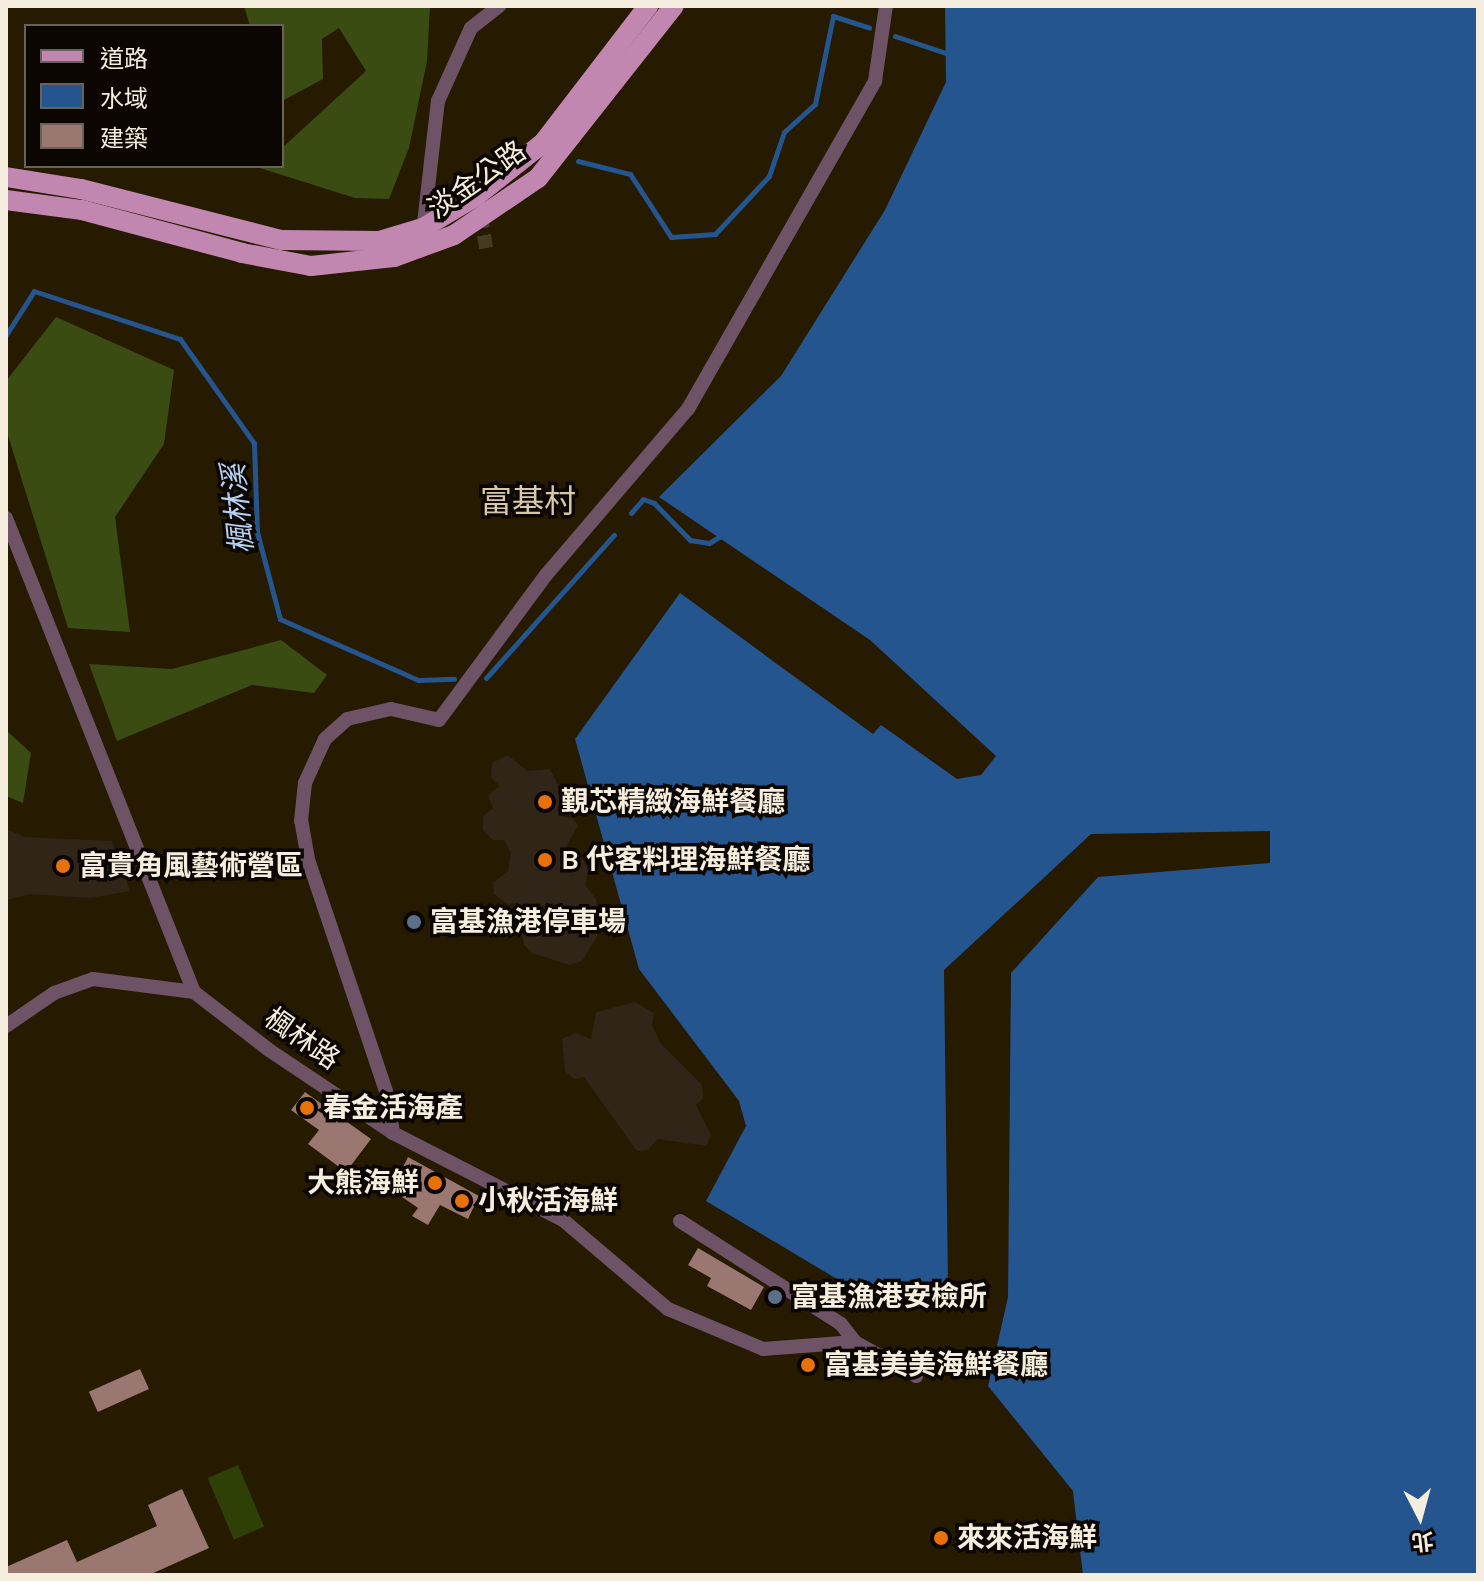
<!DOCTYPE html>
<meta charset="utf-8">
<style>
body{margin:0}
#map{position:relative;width:1484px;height:1581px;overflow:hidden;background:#261a01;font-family:Karla,"Noto Sans TC",sans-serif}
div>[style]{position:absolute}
.commercial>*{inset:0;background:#302517}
.green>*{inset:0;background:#2f4006;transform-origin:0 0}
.forest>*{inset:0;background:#3a4c11}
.water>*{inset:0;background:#25558e}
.stream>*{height:5px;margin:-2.5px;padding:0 2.5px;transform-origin:2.5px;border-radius:2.5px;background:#25558e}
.building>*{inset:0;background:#9a7771;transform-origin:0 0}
.minor-tunnel>*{height:14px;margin-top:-7px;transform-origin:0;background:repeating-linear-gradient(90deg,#453a22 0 14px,transparent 0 21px)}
.minor>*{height:14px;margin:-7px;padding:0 7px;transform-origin:7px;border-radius:7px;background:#6e5266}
.primary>*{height:20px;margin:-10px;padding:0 10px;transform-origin:10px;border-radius:10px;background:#c287b1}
.dots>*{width:22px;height:22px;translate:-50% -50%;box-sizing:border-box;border:4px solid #0b0601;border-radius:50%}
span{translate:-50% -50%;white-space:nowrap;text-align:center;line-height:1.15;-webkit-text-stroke:7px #0b0601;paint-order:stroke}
.street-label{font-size:28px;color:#f5eddd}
.poi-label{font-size:28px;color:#f5eddd;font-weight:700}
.left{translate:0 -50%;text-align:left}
.right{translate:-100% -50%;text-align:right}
.water-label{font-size:30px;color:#b6d1f2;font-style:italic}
.quarter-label{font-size:32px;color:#d8c8a9}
.frame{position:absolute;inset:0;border:8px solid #f5eddd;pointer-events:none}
.legend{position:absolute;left:24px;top:24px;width:260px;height:144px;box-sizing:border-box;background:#0b0601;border:2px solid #696259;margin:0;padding:10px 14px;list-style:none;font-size:24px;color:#f5eddd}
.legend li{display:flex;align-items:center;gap:16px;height:40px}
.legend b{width:40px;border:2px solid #696259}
.north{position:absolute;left:1380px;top:1477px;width:80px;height:80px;-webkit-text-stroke:6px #0b0601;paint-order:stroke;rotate:174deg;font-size:22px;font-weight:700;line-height:32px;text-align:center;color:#f5eddd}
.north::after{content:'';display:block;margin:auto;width:28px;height:36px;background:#f5eddd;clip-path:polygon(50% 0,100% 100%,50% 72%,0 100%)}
</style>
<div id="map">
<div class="commercial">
<i style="clip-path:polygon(508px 755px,527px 771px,550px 769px,562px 792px,564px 817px,573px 818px,578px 826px,563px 852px,583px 860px,589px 868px,585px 885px,596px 899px,602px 928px,582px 961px,569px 965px,532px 953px,524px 945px,516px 903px,507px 904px,494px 894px,493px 883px,508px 871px,511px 853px,504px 840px,493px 840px,483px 830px,483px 816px,493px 808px,488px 795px,500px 786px,491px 777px,492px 763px)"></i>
<i style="clip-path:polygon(6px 829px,25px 837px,112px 841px,130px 891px,90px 898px,30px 894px,6px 900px)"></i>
<i style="clip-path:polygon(635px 1002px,654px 1013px,652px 1025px,661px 1044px,702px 1085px,703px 1098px,696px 1105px,711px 1135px,706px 1146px,658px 1139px,648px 1150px,637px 1151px,584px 1077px,574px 1079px,565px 1071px,562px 1039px,575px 1033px,591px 1039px,596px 1012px)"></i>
</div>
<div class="green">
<i style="left:238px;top:1465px;width:67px;height:33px;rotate:67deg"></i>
</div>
<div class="forest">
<i style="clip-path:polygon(244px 6px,430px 6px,427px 61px,409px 148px,389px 199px,355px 198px,260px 168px,282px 166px,282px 148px,366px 71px,339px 28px,322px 39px,323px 79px,282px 101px,282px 26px,250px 26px)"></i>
<i style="clip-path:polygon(56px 317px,174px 370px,164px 444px,115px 517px,130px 632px,68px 628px,6px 429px,6px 381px)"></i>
<i style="clip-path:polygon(281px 640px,327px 675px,314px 693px,252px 685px,117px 741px,89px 664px,172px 669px)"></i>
<i style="clip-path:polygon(6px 730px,31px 753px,23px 803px,6px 796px)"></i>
</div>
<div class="water">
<i style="clip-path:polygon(945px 6px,1478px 6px,1478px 1575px,1083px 1575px,1073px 1491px,988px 1386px,1008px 1297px,1011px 973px,1098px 877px,1270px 863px,1270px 831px,1091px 834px,944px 970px,948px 1286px,879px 1304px,706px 1201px,746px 1126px,739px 1101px,639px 969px,575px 739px,680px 593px,873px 734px,881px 725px,957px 779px,981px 775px,996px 756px,870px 640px,659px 497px,781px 376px,885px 210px,946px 82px)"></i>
</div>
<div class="stream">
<i style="left:895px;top:36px;width:54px;rotate:18.4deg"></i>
<i style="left:578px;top:161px;width:54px;rotate:14deg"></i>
<i style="left:630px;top:174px;width:75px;rotate:56.9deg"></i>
<i style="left:671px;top:237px;width:44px;rotate:-3.9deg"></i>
<i style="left:715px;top:234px;width:79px;rotate:-47deg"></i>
<i style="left:769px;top:176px;width:46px;rotate:-71.2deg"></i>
<i style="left:784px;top:132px;width:42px;rotate:-42.1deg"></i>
<i style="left:815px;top:104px;width:90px;rotate:-78.4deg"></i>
<i style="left:833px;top:16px;width:38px;rotate:18deg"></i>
<i style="left:6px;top:335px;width:52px;rotate:-57.5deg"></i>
<i style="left:34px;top:291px;width:154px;rotate:18.2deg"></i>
<i style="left:180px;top:339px;width:128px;rotate:54.6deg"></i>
<i style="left:254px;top:443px;width:89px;rotate:88.1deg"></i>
<i style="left:257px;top:532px;width:90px;rotate:75.2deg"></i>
<i style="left:280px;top:619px;width:151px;rotate:23.8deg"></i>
<i style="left:418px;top:680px;width:36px;rotate:-2deg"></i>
<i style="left:631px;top:513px;width:18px;rotate:-49deg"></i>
<i style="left:643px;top:499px;width:12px;rotate:20deg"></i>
<i style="left:654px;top:503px;width:52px;rotate:45.8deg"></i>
<i style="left:690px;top:540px;width:19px;rotate:9deg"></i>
<i style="left:709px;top:543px;width:17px;rotate:-31deg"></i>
<i style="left:486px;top:678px;width:192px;rotate:-48.2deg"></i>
</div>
<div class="building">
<i style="clip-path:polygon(305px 1092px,371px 1139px,346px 1172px,308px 1144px,319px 1130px,291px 1110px)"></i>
<i style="clip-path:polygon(408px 1157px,479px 1196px,468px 1219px,440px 1205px,428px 1225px,412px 1216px,418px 1208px,392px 1190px)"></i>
<i style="clip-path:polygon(698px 1248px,764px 1287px,751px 1310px,707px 1286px,711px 1278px,688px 1265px)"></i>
<i style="left:140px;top:1369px;width:22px;height:56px;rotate:66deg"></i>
<i style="clip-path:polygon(182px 1489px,209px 1548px,149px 1575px,6px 1575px,6px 1567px,67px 1540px,77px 1562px,157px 1526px,148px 1505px)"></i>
</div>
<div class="minor-tunnel">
<i style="left:474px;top:173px;width:76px;rotate:80.9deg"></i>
</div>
<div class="minor">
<i style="left:423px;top:232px;width:132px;rotate:-83.5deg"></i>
<i style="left:438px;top:101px;width:80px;rotate:-65.7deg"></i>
<i style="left:471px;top:28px;width:36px;rotate:-38deg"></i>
<i style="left:6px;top:518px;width:510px;rotate:68.37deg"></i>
<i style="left:6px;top:1026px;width:58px;rotate:-34.5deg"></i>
<i style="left:54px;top:993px;width:41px;rotate:-19.7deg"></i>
<i style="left:93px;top:979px;width:102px;rotate:7.3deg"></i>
<i style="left:194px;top:992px;width:95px;rotate:37.7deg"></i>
<i style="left:269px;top:1050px;width:149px;rotate:33.8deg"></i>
<i style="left:393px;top:1133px;width:191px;rotate:27.1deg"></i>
<i style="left:563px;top:1220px;width:138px;rotate:40.3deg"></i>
<i style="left:668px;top:1309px;width:103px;rotate:22.8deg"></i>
<i style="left:763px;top:1349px;width:92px;rotate:-4.4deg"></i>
<i style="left:393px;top:1133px;width:36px;rotate:-98deg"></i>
<i style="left:388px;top:1097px;width:251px;rotate:-108.6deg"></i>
<i style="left:308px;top:859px;width:39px;rotate:-100deg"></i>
<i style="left:301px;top:821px;width:38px;rotate:-84deg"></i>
<i style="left:305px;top:783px;width:48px;rotate:-65.6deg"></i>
<i style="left:325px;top:739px;width:30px;rotate:-42deg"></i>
<i style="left:347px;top:719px;width:45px;rotate:-12.8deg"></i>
<i style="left:391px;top:709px;width:49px;rotate:12.9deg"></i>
<i style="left:439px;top:720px;width:180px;rotate:-53.6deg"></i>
<i style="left:546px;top:575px;width:218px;rotate:-49.5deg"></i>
<i style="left:688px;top:409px;width:378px;rotate:-60.3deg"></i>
<i style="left:875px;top:81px;width:76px;rotate:-81.7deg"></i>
<i style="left:680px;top:1221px;width:191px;rotate:32.6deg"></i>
<i style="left:841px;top:1324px;width:23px;rotate:52deg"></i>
<i style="left:855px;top:1342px;width:70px;rotate:29.1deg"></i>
</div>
<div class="primary">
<i style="left:6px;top:177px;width:76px;rotate:9.1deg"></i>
<i style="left:81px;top:189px;width:206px;rotate:14.3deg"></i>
<i style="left:281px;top:240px;width:98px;rotate:0.6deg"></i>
<i style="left:379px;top:241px;width:46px;rotate:-16.5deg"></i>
<i style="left:423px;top:228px;width:61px;rotate:-30.8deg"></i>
<i style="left:475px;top:197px;width:87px;rotate:-38.5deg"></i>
<i style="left:543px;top:143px;width:173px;rotate:-52.5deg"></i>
<i style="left:6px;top:200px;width:77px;rotate:7.5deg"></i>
<i style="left:82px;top:210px;width:166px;rotate:15deg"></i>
<i style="left:242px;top:253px;width:70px;rotate:10.7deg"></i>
<i style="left:311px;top:266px;width:83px;rotate:-6.2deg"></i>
<i style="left:394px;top:257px;width:64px;rotate:-20.1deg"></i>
<i style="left:454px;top:235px;width:102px;rotate:-34.2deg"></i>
<i style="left:538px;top:178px;width:219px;rotate:-51.7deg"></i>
</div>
<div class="dots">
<i style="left:545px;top:802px;background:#e8710a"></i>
<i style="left:545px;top:860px;background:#e8710a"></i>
<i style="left:63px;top:866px;background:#e8710a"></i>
<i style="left:414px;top:922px;background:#5c6f8a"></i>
<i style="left:307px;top:1108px;background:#e8710a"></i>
<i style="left:435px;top:1183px;background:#e8710a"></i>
<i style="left:462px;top:1201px;background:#e8710a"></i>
<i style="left:775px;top:1297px;background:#5c6f8a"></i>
<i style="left:808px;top:1365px;background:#e8710a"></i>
<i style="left:941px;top:1538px;background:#e8710a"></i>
</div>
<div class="street-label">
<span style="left:477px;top:180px;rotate:-35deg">淡金公路</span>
<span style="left:302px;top:1039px;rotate:35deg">楓林路</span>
</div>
<div class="poi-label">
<span class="left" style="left:561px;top:802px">覲芯精緻海鮮餐廳</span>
<span class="left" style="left:561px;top:860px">B 代客料理海鮮餐廳</span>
<span class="left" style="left:79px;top:866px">富貴角風藝術營區</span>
<span class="left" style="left:430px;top:922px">富基漁港停車場</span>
<span class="left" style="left:323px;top:1108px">春金活海產</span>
<span class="right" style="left:419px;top:1183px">大熊海鮮</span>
<span class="left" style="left:478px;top:1201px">小秋活海鮮</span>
<span class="left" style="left:791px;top:1297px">富基漁港安檢所</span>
<span class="left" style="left:824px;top:1365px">富基美美海鮮餐廳</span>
<span class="left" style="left:957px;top:1538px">來來活海鮮</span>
</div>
<div class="water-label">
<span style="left:238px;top:509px;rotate:-96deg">楓林溪</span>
</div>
<div class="quarter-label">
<span style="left:528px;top:502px">富基村</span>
</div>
<div class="frame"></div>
<ul class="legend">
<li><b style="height:10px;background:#c287b1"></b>道路</li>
<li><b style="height:22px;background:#25558e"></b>水域</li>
<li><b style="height:22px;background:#9a7771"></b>建築</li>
</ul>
<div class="north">北</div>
</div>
